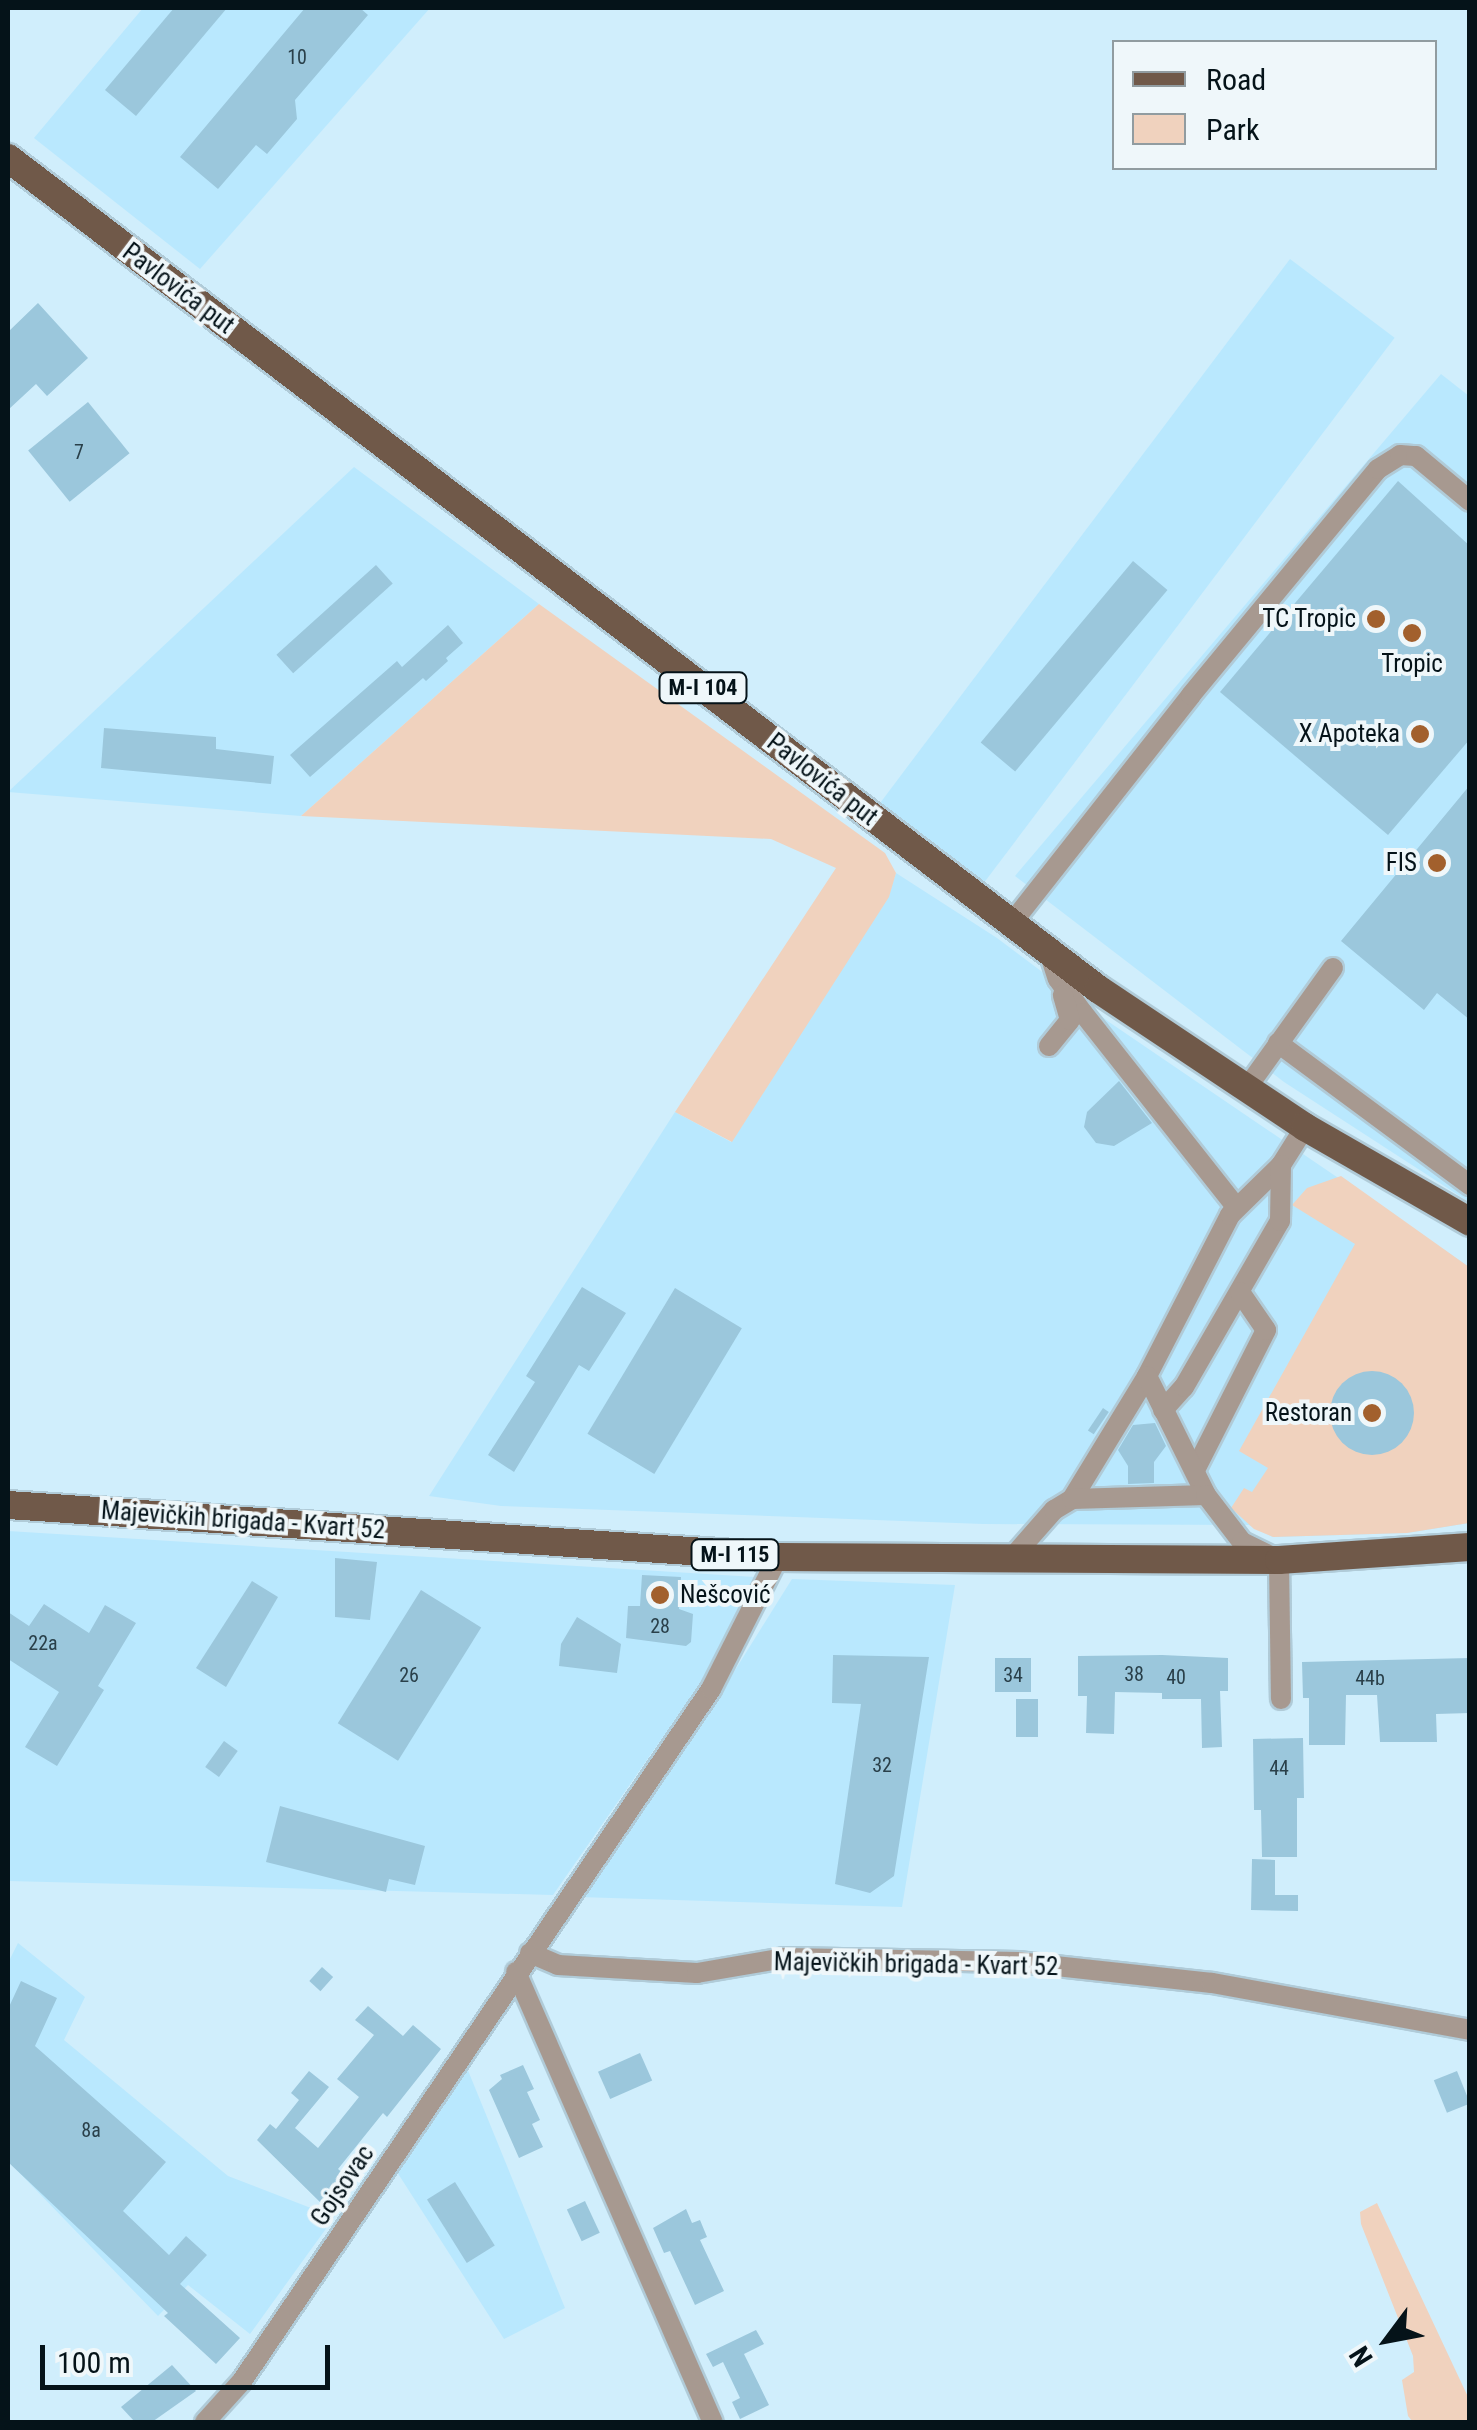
<!DOCTYPE html>
<meta charset="utf-8">
<style>
body{margin:0}
#map{position:relative;width:1477px;height:2430px;overflow:hidden;background:#d0eefc;font-family:"Roboto Condensed",sans-serif}
div>[style]{position:absolute}
.built>*{inset:0;background:#b9e8fe;transform-origin:0 0}
.green>*{inset:0;background:#f0d2be}
.building>*{inset:0;background:#9bc7dc;transform-origin:0 0}
.round{border-radius:50%}
.roads{filter:drop-shadow(2px 0 #b0cbd8) drop-shadow(-2px 0 #b0cbd8) drop-shadow(0 2px #b0cbd8) drop-shadow(0 -2px #b0cbd8)}
.minor>*{height:20px;margin:-10px;padding:0 10px;transform-origin:10px;border-radius:10px;background:#a79990}
.major>*{height:28px;margin:-14px;padding:0 14px;transform-origin:14px;border-radius:14px;background:#705949}
.dots>*{width:28px;height:28px;translate:-50% -50%;box-sizing:border-box;border:5px solid #eff7fa;border-radius:50%}
span{translate:-50% -50%;white-space:nowrap;text-align:center;line-height:1.15;-webkit-text-stroke:8px #eff7fa;paint-order:stroke}
.number-label{font-size:20px;color:#2a404a}
.number-label span{-webkit-text-stroke-width:0}
.shield-label span{padding:2px 8px;background:#eff7fa;border:2px solid;border-radius:8px;-webkit-text-stroke-width:0}
.shield-label{font-size:22px;color:#051319;font-weight:700}
.street-label{font-size:25px;color:#051319}
.poi-label{font-size:25px;color:#051319}
.right{translate:-100% -50%;text-align:right}
.left{translate:0 -50%;text-align:left}
.frame{position:absolute;inset:0;border:10px solid #051319;pointer-events:none}
.legend{position:absolute;left:1112px;top:40px;width:325px;height:130px;box-sizing:border-box;background:#eff7fa;border:2px solid #919ca0;margin:0;padding:12px 18px;list-style:none;font-size:30px;color:#051319}
.legend li{display:flex;align-items:center;gap:20px;height:50px}
.legend b{width:50px;border:2px solid #919ca0}
.north{position:absolute;left:1337px;top:2290px;width:100px;height:100px;-webkit-text-stroke:8px #eff7fa;paint-order:stroke;rotate:238deg;font-size:28px;font-weight:700;line-height:40px;text-align:center;color:#051319}
.north::after{content:'';display:block;margin:auto;width:35px;height:45px;background:#051319;clip-path:polygon(50% 0,100% 100%,50% 72%,0 100%)}
.scale{position:absolute;left:40px;top:2345px;width:290px;height:45px;box-sizing:border-box;border:5px solid #051319;border-top:0;padding-left:12px;font-size:30px;line-height:35px;white-space:nowrap;color:#051319;-webkit-text-stroke:8px #eff7fa;paint-order:stroke}
</style>
<div id="map">
<div class="built">
<i style="clip-path:polygon(143px 8px,430px 8px,200px 269px,34px 138px)"></i>
<i style="left:1290px;top:259px;width:131px;height:682px;rotate:37deg"></i>
<i style="clip-path:polygon(1441px 374px,1469px 396px,1469px 1202px,1284px 1082px,1015px 876px)"></i>
<i style="clip-path:polygon(354px 467px,539px 604px,301px 816px,8px 792px)"></i>
<i style="clip-path:polygon(896px 873px,997px 938px,1109px 1022px,1469px 1267px,1469px 1523px,1407px 1533px,1273px 1537px,1249px 1525px,983px 1524px,501px 1506px,429px 1496px,675px 1112px,731px 1142px,888px 897px)"></i>
<i style="clip-path:polygon(8px 1531px,755px 1577px,704px 1678px,553px 1895px,8px 1881px)"></i>
<i style="clip-path:polygon(792px 1579px,955px 1585px,902px 1907px,579px 1897px,712px 1707px)"></i>
<i style="clip-path:polygon(18px 1943px,85px 1997px,64px 2040px,228px 2176px,329px 2215px,338px 2212px,250px 2334px,188px 2285px,158px 2316px,8px 2161px,8px 1963px)"></i>
<i style="clip-path:polygon(467px 2068px,565px 2308px,504px 2339px,397px 2172px)"></i>
</div>
<div class="green">
<i style="clip-path:polygon(539px 604px,885px 853px,896px 873px,889px 897px,732px 1142px,675px 1112px,836px 868px,771px 839px,301px 816px)"></i>
<i style="clip-path:polygon(1341px 1176px,1469px 1267px,1469px 1523px,1407px 1533px,1273px 1537px,1254px 1529px,1231px 1508px,1244px 1488px,1252px 1492px,1268px 1468px,1239px 1451px,1355px 1244px,1292px 1205px,1307px 1188px)"></i>
<i style="clip-path:polygon(1377px 2203px,1469px 2399px,1469px 2422px,1413px 2422px,1408px 2416px,1402px 2380px,1414px 2372px,1413px 2356px,1361px 2224px,1360px 2212px)"></i>
</div>
<div class="building">
<i style="clip-path:polygon(174px 8px,227px 8px,136px 116px,105px 90px)"></i>
<i style="clip-path:polygon(305px 8px,360px 8px,368px 15px,295px 100px,297px 119px,267px 154px,256px 145px,218px 189px,180px 157px)"></i>
<i style="clip-path:polygon(38px 303px,88px 358px,47px 396px,36px 384px,8px 410px,8px 332px)"></i>
<i style="left:88px;top:402px;width:66px;height:77px;rotate:51deg"></i>
<i style="clip-path:polygon(1398px 481px,1470px 546px,1470px 739px,1388px 835px,1220px 692px)"></i>
<i style="left:1133px;top:561px;width:45px;height:237px;rotate:40deg"></i>
<i style="left:376px;top:565px;width:25px;height:134px;rotate:48deg"></i>
<i style="clip-path:polygon(448px 625px,463px 643px,446px 658px,448px 661px,426px 681px,423px 678px,310px 777px,290px 755px,397px 661px,402px 667px)"></i>
<i style="clip-path:polygon(104px 728px,216px 737px,216px 749px,274px 756px,271px 784px,101px 768px)"></i>
<i style="clip-path:polygon(1470px 785px,1470px 1020px,1437px 993px,1424px 1010px,1341px 941px)"></i>
<i style="clip-path:polygon(1119px 1081px,1152px 1123px,1114px 1146px,1096px 1143px,1084px 1127px,1087px 1112px)"></i>
<i style="clip-path:polygon(582px 1287px,626px 1313px,589px 1371px,579px 1365px,514px 1472px,488px 1455px,535px 1382px,526px 1376px)"></i>
<i style="left:675px;top:1288px;width:78px;height:170px;rotate:31deg"></i>
<i class="round" style="left:1330px;top:1371px;width:84px;height:84px"></i>
<i style="left:1103px;top:1408px;width:7px;height:27px;rotate:34deg"></i>
<i style="clip-path:polygon(1155px 1423px,1166px 1446px,1154px 1462px,1154px 1483px,1128px 1484px,1128px 1466px,1118px 1450px,1133px 1425px)"></i>
<i style="clip-path:polygon(335px 1558px,377px 1562px,370px 1620px,335px 1617px)"></i>
<i style="clip-path:polygon(642px 1575px,681px 1577px,679px 1609px,693px 1614px,691px 1642px,686px 1646px,626px 1638px,628px 1606px,640px 1606px)"></i>
<i style="clip-path:polygon(252px 1581px,278px 1597px,226px 1687px,196px 1668px)"></i>
<i style="left:421px;top:1590px;width:71px;height:157px;rotate:32deg"></i>
<i style="clip-path:polygon(44px 1604px,89px 1633px,105px 1605px,136px 1623px,98px 1686px,104px 1690px,57px 1766px,25px 1747px,59px 1692px,8px 1659px,8px 1612px,29px 1626px)"></i>
<i style="clip-path:polygon(577px 1617px,621px 1644px,617px 1673px,559px 1666px,561px 1644px)"></i>
<i style="clip-path:polygon(833px 1655px,929px 1657px,894px 1876px,870px 1893px,835px 1884px,861px 1704px,832px 1703px)"></i>
<i style="clip-path:polygon(1162px 1655px,1228px 1658px,1228px 1691px,1220px 1691px,1222px 1747px,1202px 1748px,1201px 1699px,1162px 1699px,1162px 1693px,1115px 1692px,1114px 1734px,1086px 1733px,1087px 1696px,1078px 1696px,1078px 1656px)"></i>
<i style="left:995px;top:1658px;width:36px;height:34px"></i>
<i style="clip-path:polygon(1470px 1658px,1470px 1713px,1436px 1714px,1437px 1742px,1380px 1742px,1377px 1695px,1346px 1695px,1345px 1745px,1309px 1745px,1309px 1698px,1303px 1698px,1302px 1662px)"></i>
<i style="left:1016px;top:1699px;width:22px;height:38px"></i>
<i style="clip-path:polygon(1303px 1738px,1304px 1798px,1297px 1798px,1297px 1857px,1262px 1857px,1261px 1810px,1254px 1810px,1253px 1739px)"></i>
<i style="left:224px;top:1741px;width:17px;height:32px;rotate:36deg"></i>
<i style="clip-path:polygon(280px 1806px,425px 1846px,415px 1885px,389px 1879px,386px 1892px,266px 1862px)"></i>
<i style="clip-path:polygon(1252px 1859px,1275px 1860px,1275px 1895px,1298px 1895px,1298px 1911px,1251px 1910px)"></i>
<i style="left:322px;top:1967px;width:15px;height:19px;rotate:42deg"></i>
<i style="clip-path:polygon(21px 1981px,57px 1998px,35px 2046px,166px 2162px,123px 2211px,169px 2255px,186px 2236px,207px 2255px,180px 2284px,240px 2338px,216px 2364px,164px 2316px,168px 2313px,8px 2162px,8px 2009px)"></i>
<i style="clip-path:polygon(368px 2006px,403px 2036px,413px 2025px,441px 2049px,387px 2117px,383px 2113px,338px 2169px,350px 2179px,325px 2207px,257px 2140px,270px 2124px,276px 2129px,299px 2100px,291px 2093px,309px 2071px,329px 2087px,295px 2128px,318px 2148px,359px 2097px,337px 2079px,374px 2035px,355px 2020px)"></i>
<i style="left:640px;top:2053px;width:30px;height:46px;rotate:66deg"></i>
<i style="clip-path:polygon(523px 2065px,534px 2089px,527px 2092px,540px 2120px,532px 2124px,543px 2147px,519px 2158px,489px 2090px,502px 2079px,500px 2075px)"></i>
<i style="left:1457px;top:2071px;width:35px;height:25px;rotate:68deg"></i>
<i style="left:455px;top:2182px;width:75px;height:33px;rotate:58deg"></i>
<i style="left:585px;top:2201px;width:35px;height:20px;rotate:65deg"></i>
<i style="clip-path:polygon(686px 2209px,692px 2223px,700px 2220px,707px 2237px,700px 2240px,724px 2291px,695px 2305px,670px 2251px,664px 2253px,653px 2228px)"></i>
<i style="clip-path:polygon(756px 2330px,764px 2344px,744px 2354px,769px 2405px,740px 2419px,732px 2402px,740px 2398px,723px 2362px,713px 2367px,706px 2354px)"></i>
<i style="clip-path:polygon(172px 2365px,196px 2391px,152px 2422px,135px 2422px,121px 2407px)"></i>
</div>
<div class="roads">
<div class="minor">
<i style="left:1011px;top:924px;width:291px;rotate:-51.8deg"></i>
<i style="left:1191px;top:695px;width:293px;rotate:-50.4deg"></i>
<i style="left:1378px;top:469px;width:26px;rotate:-32deg"></i>
<i style="left:1400px;top:455px;width:16px;rotate:4deg"></i>
<i style="left:1416px;top:456px;width:70px;rotate:39.8deg"></i>
<i style="left:1049px;top:952px;width:28px;rotate:72deg"></i>
<i style="left:1058px;top:979px;width:42px;rotate:53.7deg"></i>
<i style="left:1083px;top:1013px;width:248px;rotate:51.7deg"></i>
<i style="left:1278px;top:1043px;width:239px;rotate:36.5deg"></i>
<i style="left:1049px;top:1046px;width:33px;rotate:-51deg"></i>
<i style="left:1070px;top:1020px;width:26px;rotate:-106deg"></i>
<i style="left:1246px;top:1089px;width:149px;rotate:-54.3deg"></i>
<i style="left:1147px;top:1376px;width:181px;rotate:-62.7deg"></i>
<i style="left:1230px;top:1215px;width:71px;rotate:-44.4deg"></i>
<i style="left:1281px;top:1165px;width:45px;rotate:-57.7deg"></i>
<i style="left:1163px;top:1410px;width:31px;rotate:-48deg"></i>
<i style="left:1184px;top:1387px;width:192px;rotate:-60deg"></i>
<i style="left:1280px;top:1221px;width:56px;rotate:-89deg"></i>
<i style="left:1195px;top:1470px;width:157px;rotate:-63.1deg"></i>
<i style="left:1266px;top:1330px;width:46px;rotate:-124.4deg"></i>
<i style="left:1072px;top:1499px;width:144px;rotate:-58.6deg"></i>
<i style="left:1147px;top:1376px;width:133px;rotate:63.6deg"></i>
<i style="left:1010px;top:1560px;width:67px;rotate:-48.7deg"></i>
<i style="left:1054px;top:1510px;width:21px;rotate:-31deg"></i>
<i style="left:1072px;top:1499px;width:134px;rotate:-1.7deg"></i>
<i style="left:1206px;top:1495px;width:59px;rotate:52.5deg"></i>
<i style="left:1242px;top:1542px;width:41px;rotate:25.9deg"></i>
<i style="left:1279px;top:1560px;width:139px;rotate:89.2deg"></i>
<i style="left:530px;top:1953px;width:30px;rotate:23deg"></i>
<i style="left:558px;top:1965px;width:139px;rotate:3.3deg"></i>
<i style="left:697px;top:1973px;width:88px;rotate:-9.8deg"></i>
<i style="left:784px;top:1958px;width:235px;rotate:1deg"></i>
<i style="left:1019px;top:1962px;width:194px;rotate:6.2deg"></i>
<i style="left:1212px;top:1983px;width:262px;rotate:10.3deg"></i>
<i style="left:516px;top:1972px;width:491px;rotate:66.4deg"></i>
<i style="left:205px;top:2422px;width:55px;rotate:-47.9deg"></i>
<i style="left:242px;top:2381px;width:836px;rotate:-55.87deg"></i>
<i style="left:711px;top:1689px;width:148px;rotate:-63.1deg"></i>
</div>
<div class="major">
<i style="left:8px;top:158px;width:1371px;rotate:37.32deg"></i>
<i style="left:1098px;top:989px;width:249px;rotate:33.7deg"></i>
<i style="left:1305px;top:1127px;width:190px;rotate:29.9deg"></i>
<i style="left:8px;top:1505px;width:772px;rotate:3.86deg"></i>
<i style="left:778px;top:1557px;width:501px;rotate:0.34deg"></i>
<i style="left:1279px;top:1560px;width:191px;rotate:-3.9deg"></i>
</div>
</div>
<div class="dots">
<i style="left:1376px;top:619px;background:#a2602d"></i>
<i style="left:1412px;top:633px;background:#a2602d"></i>
<i style="left:1420px;top:734px;background:#a2602d"></i>
<i style="left:1437px;top:863px;background:#a2602d"></i>
<i style="left:1372px;top:1413px;background:#a2602d"></i>
<i style="left:660px;top:1595px;background:#a2602d"></i>
</div>
<div class="number-label">
<span style="left:297px;top:57px">10</span>
<span style="left:79px;top:452px">7</span>
<span style="left:660px;top:1626px">28</span>
<span style="left:43px;top:1643px">22a</span>
<span style="left:1134px;top:1674px">38</span>
<span style="left:409px;top:1675px">26</span>
<span style="left:1013px;top:1675px">34</span>
<span style="left:1176px;top:1677px">40</span>
<span style="left:1370px;top:1678px">44b</span>
<span style="left:882px;top:1765px">32</span>
<span style="left:1279px;top:1768px">44</span>
<span style="left:91px;top:2130px">8a</span>
</div>
<div class="shield-label">
<span style="left:703px;top:688px">M-I 104</span>
<span style="left:735px;top:1555px">M-I 115</span>
</div>
<div class="street-label">
<span style="left:178px;top:289px;rotate:37deg">Pavlovića put</span>
<span style="left:822px;top:780px;rotate:38deg">Pavlovića put</span>
<span style="left:243px;top:1521px;rotate:4deg">Majevičkih brigada - Kvart 52</span>
<span style="left:916px;top:1965px;rotate:1deg">Majevičkih brigada - Kvart 52</span>
<span style="left:343px;top:2186px;rotate:-56deg">Gojsovac</span>
</div>
<div class="poi-label">
<span class="right" style="left:1356px;top:619px">TC Tropic</span>
<span style="left:1412px;top:664px">Tropic</span>
<span class="right" style="left:1400px;top:734px">X Apoteka</span>
<span class="right" style="left:1417px;top:863px">FIS</span>
<span class="right" style="left:1352px;top:1413px">Restoran</span>
<span class="left" style="left:680px;top:1595px">Nešcović</span>
</div>
<div class="frame"></div>
<ul class="legend">
<li><b style="height:12px;background:#705949"></b>Road</li>
<li><b style="height:28px;background:#f0d2be"></b>Park</li>
</ul>
<div class="north">N</div>
<div class="scale">100 m</div>
</div>
